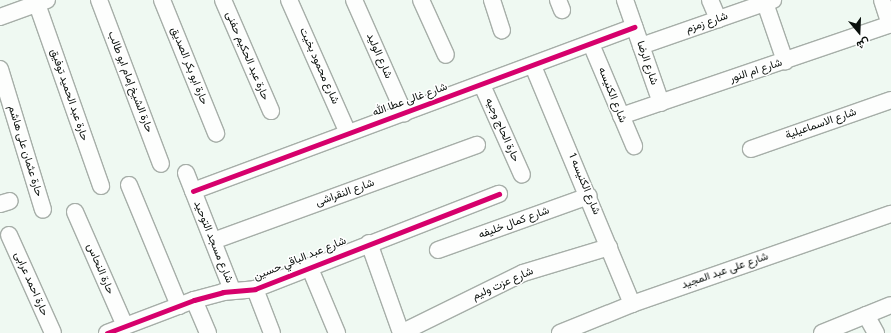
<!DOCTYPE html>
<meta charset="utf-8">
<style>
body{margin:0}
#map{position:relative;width:891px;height:333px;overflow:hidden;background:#eff9f2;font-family:"Fira Sans Condensed",Vazirmatn,sans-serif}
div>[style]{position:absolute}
.roads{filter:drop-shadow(1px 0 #a6aea8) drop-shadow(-1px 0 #a6aea8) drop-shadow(0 1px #a6aea8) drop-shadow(0 -1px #a6aea8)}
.minor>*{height:16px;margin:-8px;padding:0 8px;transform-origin:8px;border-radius:8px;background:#fdfefd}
.cycleway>*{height:5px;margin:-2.5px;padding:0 2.5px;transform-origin:2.5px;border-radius:2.5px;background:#d6006c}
span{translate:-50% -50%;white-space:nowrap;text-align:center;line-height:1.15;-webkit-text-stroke:3px #fff;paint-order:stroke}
.street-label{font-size:11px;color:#0a100c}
.north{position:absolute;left:839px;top:12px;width:40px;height:40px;-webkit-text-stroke:3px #fff;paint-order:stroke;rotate:161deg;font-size:11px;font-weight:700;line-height:16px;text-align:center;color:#0a100c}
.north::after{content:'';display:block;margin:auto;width:14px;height:18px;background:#0a100c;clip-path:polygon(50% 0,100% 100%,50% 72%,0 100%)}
</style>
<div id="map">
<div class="roads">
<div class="minor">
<i style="left:99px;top:0;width:175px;rotate:69.3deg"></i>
<i style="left:162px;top:0;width:144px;rotate:67.9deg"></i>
<i style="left:223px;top:0;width:121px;rotate:66.6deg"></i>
<i style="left:289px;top:0;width:145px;rotate:66.1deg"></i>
<i style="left:354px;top:0;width:124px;rotate:66.1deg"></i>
<i style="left:421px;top:0;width:60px;rotate:65.6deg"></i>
<i style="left:492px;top:0;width:32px;rotate:72deg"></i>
<i style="left:558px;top:0;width:11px;rotate:68deg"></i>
<i style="left:625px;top:0;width:109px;rotate:70.7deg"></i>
<i style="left:710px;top:0;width:21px;rotate:67deg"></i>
<i style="left:764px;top:0;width:65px;rotate:71deg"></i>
<i style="left:882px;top:0;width:26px;rotate:72deg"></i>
<i style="left:37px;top:4px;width:193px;rotate:70.6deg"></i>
<i style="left:0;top:17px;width:50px;rotate:-19.9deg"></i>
<i style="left:591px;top:44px;width:111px;rotate:67.1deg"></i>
<i style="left:641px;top:46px;width:140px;rotate:-19.2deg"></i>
<i style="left:533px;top:66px;width:258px;rotate:67.4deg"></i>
<i style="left:0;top:69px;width:147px;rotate:73deg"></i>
<i style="left:482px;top:85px;width:98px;rotate:66deg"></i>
<i style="left:621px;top:116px;width:285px;rotate:-18.8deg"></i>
<i style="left:751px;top:149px;width:148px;rotate:-19.3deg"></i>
<i style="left:186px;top:173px;width:126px;rotate:68.5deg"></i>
<i style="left:129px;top:185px;width:131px;rotate:67.5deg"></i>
<i style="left:193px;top:191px;width:471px;rotate:-20.4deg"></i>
<i style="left:0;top:204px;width:10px;rotate:-17deg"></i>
<i style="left:75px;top:212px;width:124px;rotate:66.3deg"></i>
<i style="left:9px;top:235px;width:107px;rotate:65.8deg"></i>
<i style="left:213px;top:241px;width:281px;rotate:-20deg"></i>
<i style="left:369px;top:243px;width:96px;rotate:70.4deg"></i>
<i style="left:438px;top:250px;width:160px;rotate:-19.7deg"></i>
<i style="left:309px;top:266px;width:73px;rotate:67.3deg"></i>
<i style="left:255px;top:289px;width:47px;rotate:68.9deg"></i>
<i style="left:194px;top:300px;width:36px;rotate:67deg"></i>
<i style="left:866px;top:315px;width:21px;rotate:61deg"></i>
<i style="left:107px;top:333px;width:93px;rotate:-20.8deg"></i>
<i style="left:194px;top:300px;width:30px;rotate:-15deg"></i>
<i style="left:223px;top:292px;width:32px;rotate:-5deg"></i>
<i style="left:255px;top:289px;width:262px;rotate:-21.3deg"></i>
<i style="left:401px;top:333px;width:136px;rotate:-26.2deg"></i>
<i style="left:523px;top:273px;width:90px;rotate:-16.8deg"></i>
<i style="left:560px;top:333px;width:78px;rotate:-21.9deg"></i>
<i style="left:632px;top:304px;width:274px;rotate:-19.2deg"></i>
<i style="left:822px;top:333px;width:74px;rotate:-22.1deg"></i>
</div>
</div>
<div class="cycleway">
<i style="left:193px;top:191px;width:471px;rotate:-20.4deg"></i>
<i style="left:107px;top:333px;width:93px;rotate:-20.8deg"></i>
<i style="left:194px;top:300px;width:30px;rotate:-15deg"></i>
<i style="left:223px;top:292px;width:32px;rotate:-5deg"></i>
<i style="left:255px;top:289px;width:262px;rotate:-21.3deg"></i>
</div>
<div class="street-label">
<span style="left:707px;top:23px;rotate:-19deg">شارع زمزم</span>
<span style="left:247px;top:56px;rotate:67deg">حارة عبد الحكيم حفنى</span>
<span style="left:379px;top:56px;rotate:66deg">شارع الوليد</span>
<span style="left:647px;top:63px;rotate:71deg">شارع الرضا</span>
<span style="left:189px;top:66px;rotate:68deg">حارة ابو بكر الصديق</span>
<span style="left:319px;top:66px;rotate:66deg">شارع محمود بخيت</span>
<span style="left:756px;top:71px;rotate:-18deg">شارع ام النور</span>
<span style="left:130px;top:82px;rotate:69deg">حارة الشيخ إمام ابو طالب</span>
<span style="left:69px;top:95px;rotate:71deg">حارة عبد الحميد توفيق</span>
<span style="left:612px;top:95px;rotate:68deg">شارع الكنيسه</span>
<span style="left:410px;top:100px;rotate:-20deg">شارع غالى عطا الله</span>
<span style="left:821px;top:124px;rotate:-19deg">شارع الاسماعيلية</span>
<span style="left:502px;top:130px;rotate:66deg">حارة الحاج وجيه</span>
<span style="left:25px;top:151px;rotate:73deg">حارة عثمان على هاشم</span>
<span style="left:584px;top:184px;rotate:67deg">شارع الكنيسه 1</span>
<span style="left:345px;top:193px;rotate:-20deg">شارع النقراشى</span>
<span style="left:514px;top:223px;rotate:-20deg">شارع كمال خليفه</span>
<span style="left:213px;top:242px;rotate:68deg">شارع مسجد التوحيد</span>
<span style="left:300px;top:259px;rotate:-22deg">شارع عبد الباقي حسين</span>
<span style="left:100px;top:269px;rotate:67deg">حارة النحاس</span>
<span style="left:725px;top:271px;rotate:-19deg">شارع على عبد المجيد</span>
<span style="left:31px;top:284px;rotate:66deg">حارة احمد عرابى</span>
<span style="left:503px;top:284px;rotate:-24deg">شارع عزت وليم</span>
</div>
<div class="north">ش</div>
</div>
